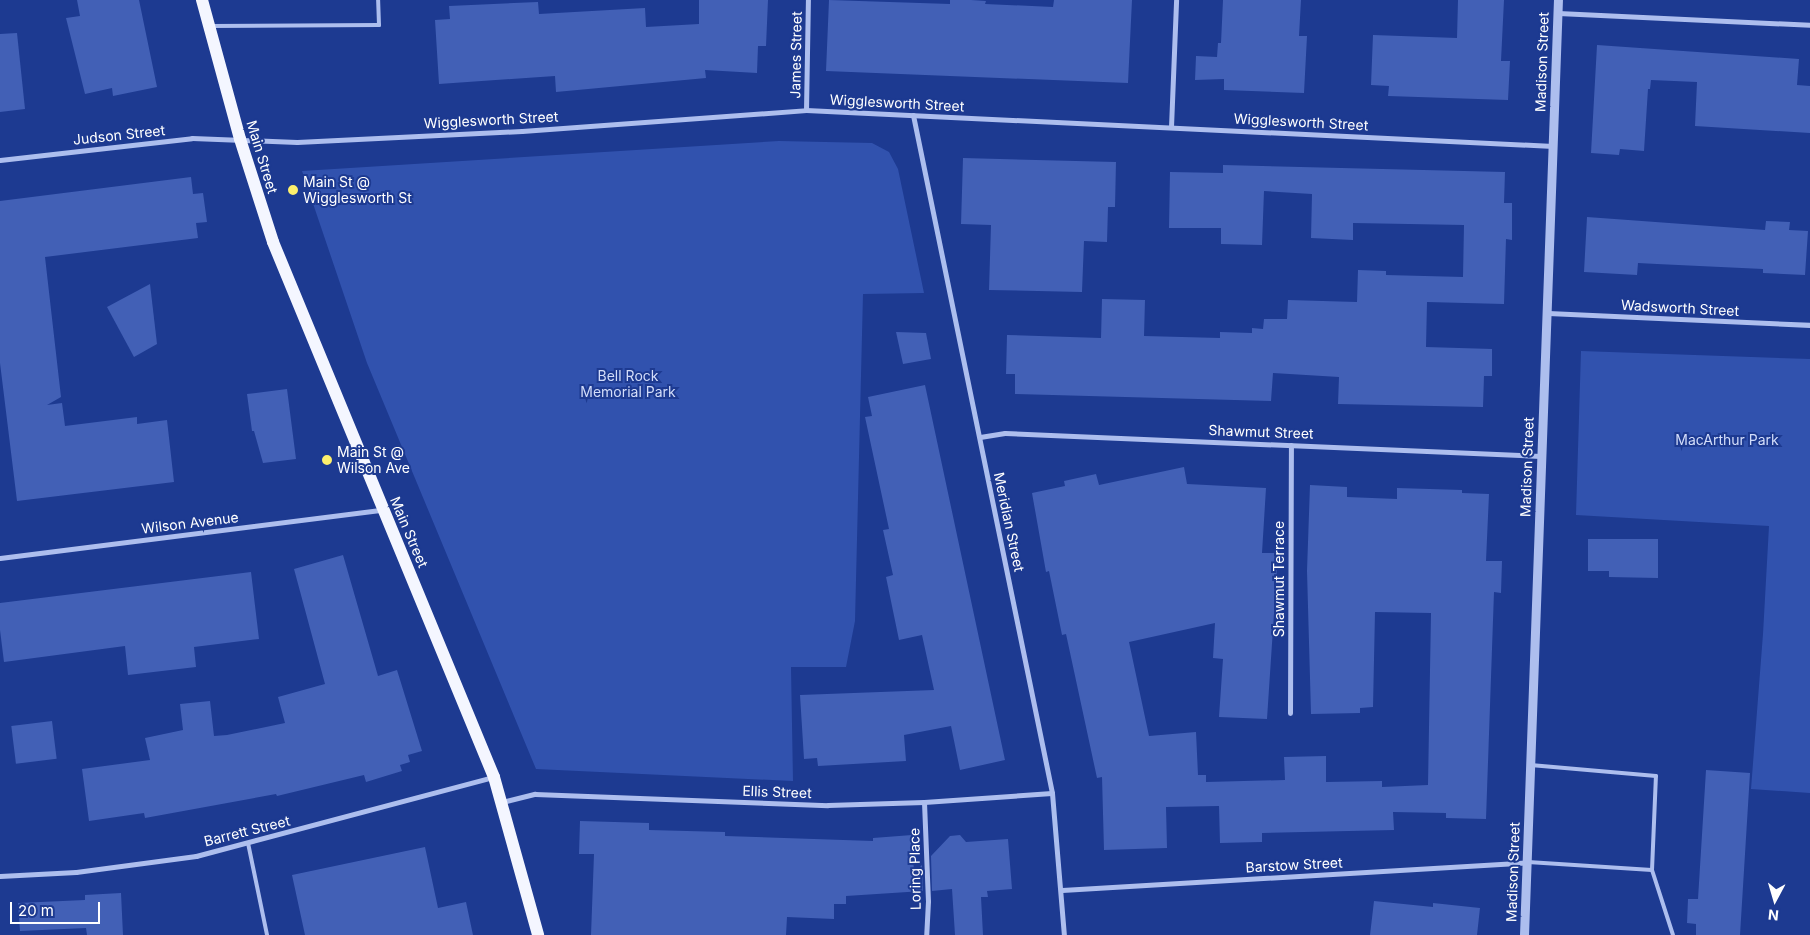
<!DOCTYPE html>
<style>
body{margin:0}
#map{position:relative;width:1810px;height:935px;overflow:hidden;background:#1d3a91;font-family:Inter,sans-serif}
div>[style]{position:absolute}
.green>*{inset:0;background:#3152ae}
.building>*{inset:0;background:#4260b6;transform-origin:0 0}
.service>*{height:4px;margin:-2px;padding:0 2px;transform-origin:2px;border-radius:2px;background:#adbeee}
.minor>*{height:5px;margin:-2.5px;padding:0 2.5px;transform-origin:2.5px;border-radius:2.5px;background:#adbeee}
.tertiary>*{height:9px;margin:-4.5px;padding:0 4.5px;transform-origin:4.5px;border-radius:4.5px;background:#adbeee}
.primary>*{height:12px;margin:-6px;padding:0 6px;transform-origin:6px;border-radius:6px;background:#f4f6ff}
.dots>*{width:14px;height:14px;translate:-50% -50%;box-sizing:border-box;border:2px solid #1d3a91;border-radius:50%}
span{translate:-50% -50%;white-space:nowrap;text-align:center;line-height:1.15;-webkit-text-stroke:4px #1d3a91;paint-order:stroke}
.street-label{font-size:14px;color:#fff}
.poi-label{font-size:14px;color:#fff}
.left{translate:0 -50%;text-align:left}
.park-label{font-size:14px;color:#d3ddfa}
.north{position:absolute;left:1750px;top:875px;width:50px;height:50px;-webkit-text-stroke:4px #1d3a91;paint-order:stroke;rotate:186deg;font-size:14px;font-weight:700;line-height:20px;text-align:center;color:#fff}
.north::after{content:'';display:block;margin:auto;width:18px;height:22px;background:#fff;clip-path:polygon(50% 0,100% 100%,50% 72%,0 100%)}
.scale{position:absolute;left:10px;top:902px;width:90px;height:22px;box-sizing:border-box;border:2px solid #fff;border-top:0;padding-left:6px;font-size:15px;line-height:18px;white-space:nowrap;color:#fff;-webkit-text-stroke:4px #1d3a91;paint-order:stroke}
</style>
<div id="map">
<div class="green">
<i style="clip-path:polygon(779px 141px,872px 143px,889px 152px,898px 169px,924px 293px,863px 294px,855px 621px,846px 667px,791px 667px,793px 781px,536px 769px,367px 363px,302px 171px)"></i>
<i style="clip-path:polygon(1581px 351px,1810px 359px,1810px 793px,1751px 789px,1763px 634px,1769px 526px,1576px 515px)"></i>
</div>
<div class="building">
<i style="clip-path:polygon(77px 0,139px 0,157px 87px,113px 96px,112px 88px,85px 94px,66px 18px,80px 16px)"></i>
<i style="clip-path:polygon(699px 0,768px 0,766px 46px,758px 46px,757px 73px,705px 70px,706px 78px,556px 92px,555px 76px,439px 84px,435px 20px,450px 19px,449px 6px,538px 2px,539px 14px,645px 8px,646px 27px,699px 24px)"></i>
<i style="clip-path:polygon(829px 0,950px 4px,950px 0,971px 0,986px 1px,985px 4px,1053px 7px,1054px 0,1132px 0,1128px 83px,826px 71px)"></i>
<i style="clip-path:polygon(1223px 0,1301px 0,1299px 36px,1307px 36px,1304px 93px,1224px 90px,1224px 79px,1195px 80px,1196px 56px,1217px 57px,1218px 43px,1221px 43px)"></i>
<i style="clip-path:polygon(1458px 0,1504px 0,1501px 61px,1510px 61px,1508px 100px,1388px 96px,1389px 86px,1371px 85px,1373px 35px,1457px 38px)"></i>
<i style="clip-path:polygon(17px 33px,25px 109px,0 112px,0 34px)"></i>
<i style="clip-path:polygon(1597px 45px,1799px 59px,1797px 85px,1810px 86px,1810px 133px,1695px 126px,1697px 82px,1651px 80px,1650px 89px,1648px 89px,1644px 151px,1620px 149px,1619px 155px,1591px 153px)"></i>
<i style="clip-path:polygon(963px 158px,1116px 162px,1115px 207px,1108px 207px,1107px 242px,1084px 241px,1082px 292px,989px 290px,991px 225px,961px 224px)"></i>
<i style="clip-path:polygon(1223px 165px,1505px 172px,1504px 203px,1512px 203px,1512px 240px,1506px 239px,1504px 304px,1427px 302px,1426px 347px,1492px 349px,1492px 376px,1484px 376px,1483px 407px,1338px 404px,1339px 377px,1273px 373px,1271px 401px,1015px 394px,1015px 374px,1006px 374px,1007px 335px,1101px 338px,1102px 299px,1145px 300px,1144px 336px,1220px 338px,1220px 332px,1252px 333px,1252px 328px,1263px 329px,1264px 319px,1287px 319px,1288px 300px,1357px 302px,1358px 270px,1386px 271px,1386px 275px,1463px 277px,1464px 225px,1353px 223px,1353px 240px,1311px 238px,1312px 194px,1264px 191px,1262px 245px,1221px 244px,1221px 228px,1169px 228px,1170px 172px,1223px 173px)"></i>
<i style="clip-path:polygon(191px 177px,193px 194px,203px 193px,207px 222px,196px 223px,198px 238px,45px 257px,61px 397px,47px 405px,62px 403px,65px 426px,137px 417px,137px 424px,167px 420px,174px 482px,17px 501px,0 363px,0 201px)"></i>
<i style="clip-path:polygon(1587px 217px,1765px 230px,1766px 221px,1790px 222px,1789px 230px,1808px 231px,1805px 275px,1763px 273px,1763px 269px,1657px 264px,1638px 263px,1637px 275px,1584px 272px)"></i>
<i style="clip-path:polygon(150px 284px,157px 344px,134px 357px,107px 307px)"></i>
<i style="clip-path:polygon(896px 332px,926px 333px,931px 359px,903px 364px)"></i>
<i style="clip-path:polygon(925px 385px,1005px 760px,960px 770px,951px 726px,904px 735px,906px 761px,818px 766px,817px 758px,804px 759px,800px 695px,934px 690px,922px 635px,899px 640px,886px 577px,893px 575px,883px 530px,889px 529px,865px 417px,872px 416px,868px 397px)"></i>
<i style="clip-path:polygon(287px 389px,296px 459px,263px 463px,254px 431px,252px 431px,247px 394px)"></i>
<i style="clip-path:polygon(1184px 467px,1187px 484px,1266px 488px,1262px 553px,1278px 553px,1267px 719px,1219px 717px,1223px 659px,1213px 658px,1215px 623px,1129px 642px,1149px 736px,1196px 732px,1198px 775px,1206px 775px,1206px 782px,1285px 780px,1284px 757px,1326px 756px,1326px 782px,1382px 781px,1382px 787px,1428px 785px,1431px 613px,1375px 612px,1373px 707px,1360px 708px,1360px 713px,1311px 714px,1307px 571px,1310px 485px,1347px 487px,1347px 497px,1397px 499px,1397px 488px,1462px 490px,1462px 493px,1489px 494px,1486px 561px,1502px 561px,1501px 593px,1494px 592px,1486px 819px,1446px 818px,1446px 813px,1393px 812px,1394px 830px,1262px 833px,1262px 842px,1220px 843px,1219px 806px,1166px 807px,1167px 848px,1104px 850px,1102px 777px,1097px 778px,1066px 634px,1062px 635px,1049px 571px,1046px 572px,1032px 493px,1065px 486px,1064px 481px,1096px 474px,1099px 485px)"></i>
<i style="clip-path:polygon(1588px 539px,1658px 539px,1658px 578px,1609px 577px,1609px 571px,1588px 571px)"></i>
<i style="clip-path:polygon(343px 555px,378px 676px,397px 670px,422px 751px,408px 755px,410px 762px,400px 765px,402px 771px,366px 782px,364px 775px,277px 796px,276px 794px,145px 818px,144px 813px,89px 821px,82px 769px,150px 760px,145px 738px,183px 730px,180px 704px,210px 701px,214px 736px,227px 735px,285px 723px,278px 697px,325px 684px,294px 569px)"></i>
<i style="clip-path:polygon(251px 572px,259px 639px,194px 647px,196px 667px,128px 675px,125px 646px,4px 662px,0 630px,0 603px)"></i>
<i style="left:52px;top:721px;width:38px;height:41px;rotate:83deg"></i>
<i style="clip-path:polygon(1706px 770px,1750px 773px,1740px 935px,1696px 935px,1696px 924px,1687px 923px,1688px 899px,1698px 899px)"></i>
<i style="clip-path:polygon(580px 821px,649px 823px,649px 830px,725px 832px,725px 836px,873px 841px,873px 838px,912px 835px,914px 873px,922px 865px,923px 891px,846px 896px,846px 904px,834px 904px,834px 919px,787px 917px,786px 935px,591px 935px,594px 854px,579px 854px)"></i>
<i style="clip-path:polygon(960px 835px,966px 842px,1008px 839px,1012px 889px,987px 891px,988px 897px,981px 897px,983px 935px,955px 935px,952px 889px,932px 891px,931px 856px,950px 836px)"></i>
<i style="clip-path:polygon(425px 847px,438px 908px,466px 902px,473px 935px,305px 935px,292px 875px)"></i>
<i style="clip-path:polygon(121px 893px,123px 935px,87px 935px,86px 928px,20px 931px,18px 903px,85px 900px,85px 895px)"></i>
<i style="clip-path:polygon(1374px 901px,1433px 907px,1433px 903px,1480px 908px,1477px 935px,1370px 935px)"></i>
</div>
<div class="service">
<i style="left:211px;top:26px;width:168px;rotate:-0.3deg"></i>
<i style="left:379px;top:25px;width:25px;rotate:-92deg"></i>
<i style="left:248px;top:843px;width:94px;rotate:78.3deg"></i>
<i style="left:1528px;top:862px;width:124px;rotate:3.7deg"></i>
<i style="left:1652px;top:870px;width:94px;rotate:-87.6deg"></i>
<i style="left:1656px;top:776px;width:126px;rotate:-175deg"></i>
<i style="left:1652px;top:870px;width:68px;rotate:72.1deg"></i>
</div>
<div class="minor">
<i style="left:1558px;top:13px;width:252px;rotate:2.7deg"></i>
<i style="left:806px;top:110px;width:110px;rotate:-89deg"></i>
<i style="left:913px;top:115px;width:692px;rotate:78.41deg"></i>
<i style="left:1052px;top:793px;width:143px;rotate:85.2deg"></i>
<i style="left:1171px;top:127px;width:127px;rotate:-87.7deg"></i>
<i style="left:0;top:160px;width:193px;rotate:-6.5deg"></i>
<i style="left:192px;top:138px;width:105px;rotate:2.2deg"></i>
<i style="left:297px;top:142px;width:225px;rotate:-2.8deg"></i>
<i style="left:522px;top:131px;width:285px;rotate:-4.2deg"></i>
<i style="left:806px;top:110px;width:748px;rotate:2.76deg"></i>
<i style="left:1548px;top:313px;width:262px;rotate:2.6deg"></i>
<i style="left:980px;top:437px;width:25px;rotate:-9deg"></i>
<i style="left:1005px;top:433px;width:536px;rotate:2.46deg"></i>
<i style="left:0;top:558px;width:385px;rotate:-7.2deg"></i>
<i style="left:1290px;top:713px;width:268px;rotate:-89.8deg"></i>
<i style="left:502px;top:802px;width:34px;rotate:-14deg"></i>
<i style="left:535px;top:794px;width:293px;rotate:2.2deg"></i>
<i style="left:828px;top:805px;width:96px;rotate:-1.8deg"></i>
<i style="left:924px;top:802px;width:128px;rotate:-4deg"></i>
<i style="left:924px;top:802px;width:99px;rotate:87.7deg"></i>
<i style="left:928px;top:901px;width:34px;rotate:93deg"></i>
<i style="left:0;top:876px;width:76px;rotate:-3deg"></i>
<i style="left:76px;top:872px;width:121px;rotate:-7.6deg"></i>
<i style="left:196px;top:856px;width:307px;rotate:-14.9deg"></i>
<i style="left:1062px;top:890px;width:466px;rotate:-3.4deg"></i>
</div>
<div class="tertiary">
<i style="left:1524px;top:935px;width:936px;rotate:-87.92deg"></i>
</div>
<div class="primary">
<i style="left:202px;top:0;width:144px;rotate:74.7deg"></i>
<i style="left:240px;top:139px;width:108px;rotate:72.2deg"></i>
<i style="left:273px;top:242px;width:579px;rotate:67.56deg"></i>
<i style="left:494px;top:777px;width:164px;rotate:74.4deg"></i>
</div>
<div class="dots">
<i style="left:293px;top:190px;background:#fdef6c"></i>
<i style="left:327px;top:460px;background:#fdef6c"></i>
</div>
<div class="street-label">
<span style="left:796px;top:55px;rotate:-89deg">James Street</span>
<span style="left:1542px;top:62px;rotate:-88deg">Madison Street</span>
<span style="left:897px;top:103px;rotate:3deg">Wigglesworth Street</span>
<span style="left:491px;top:120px;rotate:-3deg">Wigglesworth Street</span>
<span style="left:1301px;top:122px;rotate:3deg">Wigglesworth Street</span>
<span style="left:119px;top:135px;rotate:-6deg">Judson Street</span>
<span style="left:262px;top:157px;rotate:73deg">Main Street</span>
<span style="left:1680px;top:308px;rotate:3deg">Wadsworth Street</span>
<span style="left:1261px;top:432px;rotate:2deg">Shawmut Street</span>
<span style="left:1527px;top:467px;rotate:-88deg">Madison Street</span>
<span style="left:1009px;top:522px;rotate:78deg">Meridian Street</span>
<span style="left:190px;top:523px;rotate:-7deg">Wilson Avenue</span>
<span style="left:409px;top:532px;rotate:67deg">Main Street</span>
<span style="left:1279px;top:579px;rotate:-90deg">Shawmut Terrace</span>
<span style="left:777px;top:792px;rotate:2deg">Ellis Street</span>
<span style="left:247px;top:831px;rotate:-14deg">Barrett Street</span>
<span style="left:1294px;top:865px;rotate:-3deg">Barstow Street</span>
<span style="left:915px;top:869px;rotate:-91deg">Loring Place</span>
<span style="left:1513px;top:872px;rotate:-88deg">Madison Street</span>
</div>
<div class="poi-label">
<span class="left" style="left:303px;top:190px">Main St @<br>Wigglesworth St</span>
<span class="left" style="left:337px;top:460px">Main St @<br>Wilson Ave</span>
</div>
<div class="park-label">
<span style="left:628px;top:384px">Bell Rock<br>Memorial Park</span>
<span style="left:1727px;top:440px">MacArthur Park</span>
</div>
<div class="north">N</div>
<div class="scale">20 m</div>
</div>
